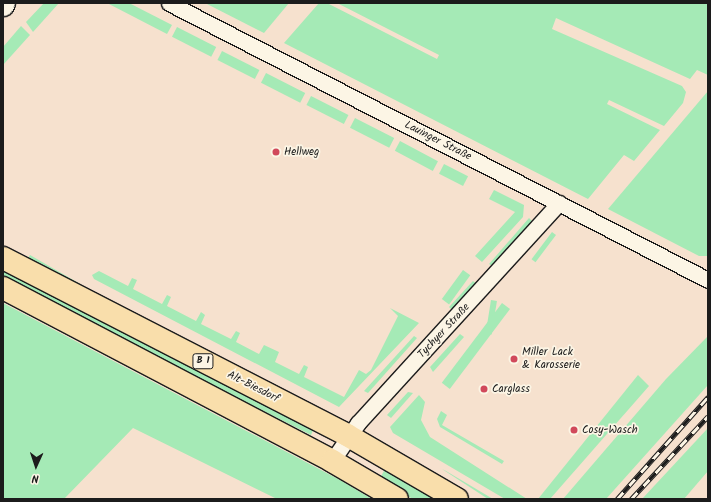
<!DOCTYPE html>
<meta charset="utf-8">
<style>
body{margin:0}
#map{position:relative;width:711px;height:502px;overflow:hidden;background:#f6e1ce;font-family:Kalam,sans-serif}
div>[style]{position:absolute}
.green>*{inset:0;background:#a5eab6;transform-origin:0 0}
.roads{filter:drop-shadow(1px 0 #1c1c1c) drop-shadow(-1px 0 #1c1c1c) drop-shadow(0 1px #1c1c1c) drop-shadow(0 -1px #1c1c1c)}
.street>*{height:15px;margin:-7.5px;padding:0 7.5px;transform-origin:7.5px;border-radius:7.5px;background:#fcf5e5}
.secondary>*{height:21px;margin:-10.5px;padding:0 10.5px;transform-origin:10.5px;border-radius:10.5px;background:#fcf5e5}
.primary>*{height:22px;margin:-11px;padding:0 11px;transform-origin:11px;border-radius:11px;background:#f9deab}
.rail>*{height:4.5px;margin-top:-2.25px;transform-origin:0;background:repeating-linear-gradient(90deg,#fcf5e5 0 9px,#1c1c1c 0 18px);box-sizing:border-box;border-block:1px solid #1c1c1c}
.dots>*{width:11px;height:11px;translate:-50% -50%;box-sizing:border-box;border:2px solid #fcf5e5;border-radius:50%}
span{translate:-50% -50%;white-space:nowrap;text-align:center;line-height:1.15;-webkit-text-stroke:3.5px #fcf5e5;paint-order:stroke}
.shield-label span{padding:1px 3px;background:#fcf5e5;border:1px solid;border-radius:3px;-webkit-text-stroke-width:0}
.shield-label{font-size:10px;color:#1c1c1c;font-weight:700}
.street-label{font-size:11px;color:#1c1c1c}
.poi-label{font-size:11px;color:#1c1c1c}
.left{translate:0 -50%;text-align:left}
.frame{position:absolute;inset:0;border:4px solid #1c1c1c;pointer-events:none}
.north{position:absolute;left:16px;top:446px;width:40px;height:40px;-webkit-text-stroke:3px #fcf5e5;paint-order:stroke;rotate:183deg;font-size:11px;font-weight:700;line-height:16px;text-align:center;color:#1c1c1c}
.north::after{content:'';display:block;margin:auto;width:14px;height:18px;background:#1c1c1c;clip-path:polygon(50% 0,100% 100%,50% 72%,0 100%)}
</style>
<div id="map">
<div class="green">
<i style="clip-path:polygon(44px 3px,59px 3px,33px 32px,26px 22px)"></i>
<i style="clip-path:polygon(107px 3px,129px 3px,172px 25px,167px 34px)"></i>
<i style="clip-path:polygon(205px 3px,289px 3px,264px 33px)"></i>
<i style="clip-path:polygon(319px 3px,327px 3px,437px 59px,439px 55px,337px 3px,708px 3px,708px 75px,697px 70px,690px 79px,556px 18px,552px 29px,682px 86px,686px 92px,683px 103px,664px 126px,609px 100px,607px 104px,660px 130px,634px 161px,624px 155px,588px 199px,284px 43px)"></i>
<i style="clip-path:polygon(21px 26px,30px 35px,3px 65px,3px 47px)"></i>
<i style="left:177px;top:27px;width:44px;height:11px;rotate:27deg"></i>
<i style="left:222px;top:51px;width:42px;height:10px;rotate:27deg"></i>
<i style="left:266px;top:73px;width:44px;height:11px;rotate:27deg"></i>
<i style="clip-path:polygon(708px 91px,708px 256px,699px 256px,608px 209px)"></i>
<i style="left:311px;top:96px;width:42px;height:10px;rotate:27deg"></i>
<i style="left:355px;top:118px;width:44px;height:11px;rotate:27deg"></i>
<i style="left:400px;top:141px;width:43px;height:11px;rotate:28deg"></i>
<i style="left:444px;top:164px;width:27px;height:11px;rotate:27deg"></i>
<i style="clip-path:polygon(494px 190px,524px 205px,523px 217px,482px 262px,475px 256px,515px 212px,489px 199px)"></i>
<i style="clip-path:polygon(529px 218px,532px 221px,492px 266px,489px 264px)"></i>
<i style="left:552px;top:232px;width:5px;height:34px;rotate:37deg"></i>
<i style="left:30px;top:255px;width:59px;height:4px;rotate:30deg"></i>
<i style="clip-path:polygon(3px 268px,314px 428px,311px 435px,3px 280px)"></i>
<i style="left:463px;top:270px;width:9px;height:36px;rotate:36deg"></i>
<i style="clip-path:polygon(99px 271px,128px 286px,132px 278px,137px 280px,133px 289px,162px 304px,167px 295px,171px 297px,167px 306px,196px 321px,201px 312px,205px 315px,201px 324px,231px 339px,236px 331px,240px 333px,236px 342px,259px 354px,264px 345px,279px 352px,275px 362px,299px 374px,304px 365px,308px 367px,304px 377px,344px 397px,359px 370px,366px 374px,371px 370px,398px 316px,390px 308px,419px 323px,339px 407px,94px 279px,92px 275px)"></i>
<i style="clip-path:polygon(473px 281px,477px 284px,452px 310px,449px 307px)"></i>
<i style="left:491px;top:300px;width:6px;height:34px;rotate:9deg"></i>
<i style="clip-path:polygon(3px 303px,340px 480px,372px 499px,277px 499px,133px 428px,64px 499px,3px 499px)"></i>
<i style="left:502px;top:303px;width:10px;height:100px;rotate:37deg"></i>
<i style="clip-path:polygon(460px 334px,464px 337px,433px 372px,430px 367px)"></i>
<i style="clip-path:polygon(414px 336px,417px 338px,368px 393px,364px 391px)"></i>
<i style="clip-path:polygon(708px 336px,708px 385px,606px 499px,563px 499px,666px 379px)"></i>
<i style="clip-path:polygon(638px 375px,649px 386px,550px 499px,538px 499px)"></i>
<i style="clip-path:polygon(408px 392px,413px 393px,391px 418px,387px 415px)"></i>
<i style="clip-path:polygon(419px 395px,425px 402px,421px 420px,430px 437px,527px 499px,505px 499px,393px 433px,390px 427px)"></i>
<i style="clip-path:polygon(441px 411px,447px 415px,442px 425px,504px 461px,502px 464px,440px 427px,437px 419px)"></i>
<i style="clip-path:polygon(708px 428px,708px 471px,684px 499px,642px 499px)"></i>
<i style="clip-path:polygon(385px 469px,437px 499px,413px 499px,386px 484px,379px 480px)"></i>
<i style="clip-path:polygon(442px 469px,446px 471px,493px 499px,488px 499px)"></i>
</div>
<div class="roads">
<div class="street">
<i style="left:169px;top:3px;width:606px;rotate:27.2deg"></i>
<i style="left:332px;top:461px;width:46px;rotate:-55.6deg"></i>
<i style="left:358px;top:423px;width:298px;rotate:-47.6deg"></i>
</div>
<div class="secondary">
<i style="left:3px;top:5px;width:2px;rotate:-63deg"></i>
</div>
<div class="primary">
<i style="left:3px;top:258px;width:387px;rotate:27.2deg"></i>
<i style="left:347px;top:435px;width:127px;rotate:30.2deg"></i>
<i style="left:3px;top:288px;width:372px;rotate:27.7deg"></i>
<i style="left:332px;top:461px;width:75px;rotate:30.3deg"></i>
</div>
</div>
<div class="rail">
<i style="left:617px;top:499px;width:137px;rotate:-48.3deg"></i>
<i style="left:631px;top:499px;width:113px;rotate:-47.1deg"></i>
</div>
<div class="dots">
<i style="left:276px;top:152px;background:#d1495b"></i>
<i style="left:514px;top:359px;background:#d1495b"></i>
<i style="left:484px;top:389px;background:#d1495b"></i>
<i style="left:574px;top:430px;background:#d1495b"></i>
</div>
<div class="shield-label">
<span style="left:203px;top:361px">B 1</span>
</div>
<div class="street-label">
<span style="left:438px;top:141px;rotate:27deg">Lauinger Straße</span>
<span style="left:444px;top:331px;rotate:-47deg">Tychyer Straße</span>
<span style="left:253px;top:387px;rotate:27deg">Alt-Biesdorf</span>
</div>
<div class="poi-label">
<span class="left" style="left:284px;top:152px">Hellweg</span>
<span class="left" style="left:522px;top:359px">Miller Lack<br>&amp; Karosserie</span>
<span class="left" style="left:492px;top:389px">Carglass</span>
<span class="left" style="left:582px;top:430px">Cosy-Wasch</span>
</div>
<div class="frame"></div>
<div class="north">N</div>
</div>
